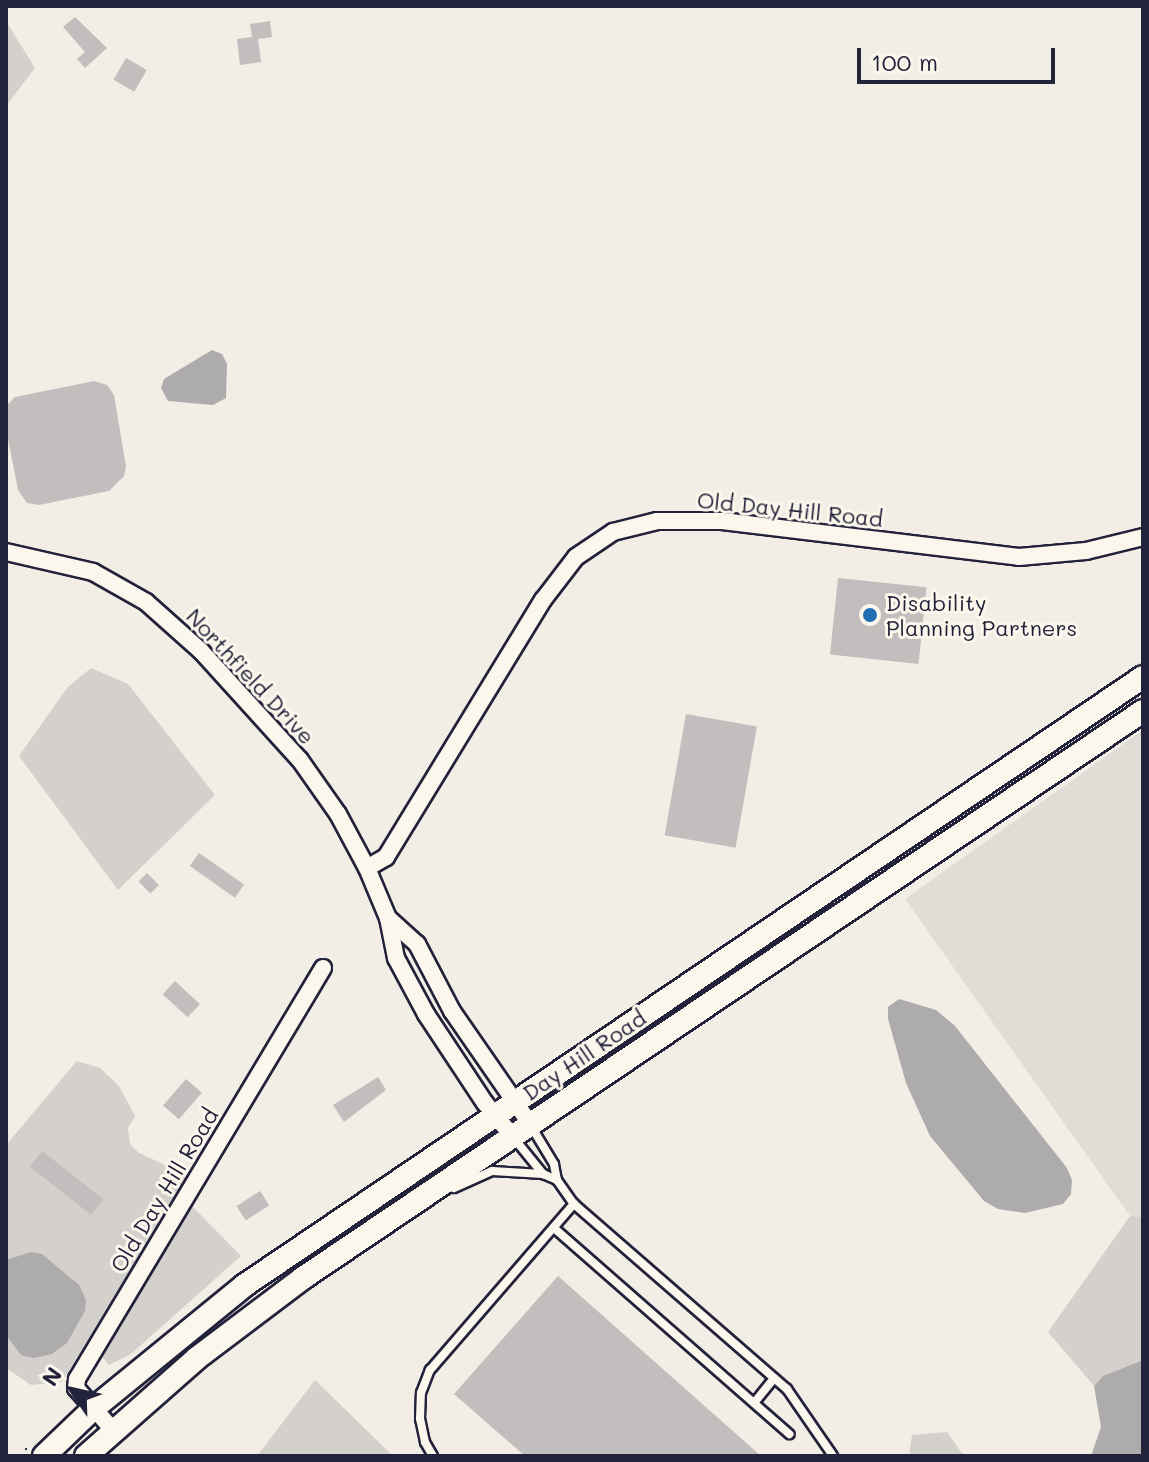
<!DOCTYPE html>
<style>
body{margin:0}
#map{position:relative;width:1149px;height:1462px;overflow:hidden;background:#f2eee5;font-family:Mali,sans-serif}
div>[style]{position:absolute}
.built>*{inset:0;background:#e0dcd6}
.green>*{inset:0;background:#d4d1cc}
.water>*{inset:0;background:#aeabad}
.building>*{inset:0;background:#c2bebe;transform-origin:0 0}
.path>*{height:2px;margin-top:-1px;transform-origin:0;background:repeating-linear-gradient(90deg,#22223b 0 2px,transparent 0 8px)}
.roads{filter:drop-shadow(2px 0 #22223b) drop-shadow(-2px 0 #22223b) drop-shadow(0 2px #22223b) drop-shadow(0 -2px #22223b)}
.service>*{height:8px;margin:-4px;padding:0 4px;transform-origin:4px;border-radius:4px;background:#fbf7ec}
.minor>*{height:16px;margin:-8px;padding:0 8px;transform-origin:8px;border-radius:8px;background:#fbf7ec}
.secondary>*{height:22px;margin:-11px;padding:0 11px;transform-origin:11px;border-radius:11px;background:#fbf7ec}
.dots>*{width:22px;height:22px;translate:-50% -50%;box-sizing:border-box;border:4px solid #fbf7ec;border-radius:50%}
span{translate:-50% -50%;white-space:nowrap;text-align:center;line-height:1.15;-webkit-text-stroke:6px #fbf7ec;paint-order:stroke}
.street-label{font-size:22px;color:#22223b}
.poi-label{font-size:22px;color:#22223b}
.left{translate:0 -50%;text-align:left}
.frame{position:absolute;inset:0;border:8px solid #22223b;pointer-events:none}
.north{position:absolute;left:32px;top:1350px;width:80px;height:80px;-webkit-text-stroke:6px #fbf7ec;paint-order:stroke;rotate:304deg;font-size:22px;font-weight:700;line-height:32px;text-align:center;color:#22223b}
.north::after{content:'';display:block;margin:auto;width:28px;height:36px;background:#22223b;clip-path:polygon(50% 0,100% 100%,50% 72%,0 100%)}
.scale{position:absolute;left:857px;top:48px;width:198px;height:36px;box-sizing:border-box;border:4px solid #22223b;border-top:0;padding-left:10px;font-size:24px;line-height:28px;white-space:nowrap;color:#22223b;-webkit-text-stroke:6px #fbf7ec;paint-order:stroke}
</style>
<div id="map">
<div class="built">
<i style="clip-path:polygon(1143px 730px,1143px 1217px,1130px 1216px,905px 899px)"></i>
</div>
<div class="green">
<i style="clip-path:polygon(6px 21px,35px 68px,6px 106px)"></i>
<i style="clip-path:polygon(91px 668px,128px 684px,215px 795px,118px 890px,19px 756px,67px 688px)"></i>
<i style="clip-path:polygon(77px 1061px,100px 1068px,119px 1086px,135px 1116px,128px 1128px,130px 1144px,139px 1153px,187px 1175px,62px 1382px,31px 1385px,6px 1368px,6px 1145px)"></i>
<i style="clip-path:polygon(191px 1205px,241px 1256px,131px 1354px,109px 1365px,103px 1358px,102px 1344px)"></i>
<i style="clip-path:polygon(1130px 1216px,1143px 1217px,1143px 1360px,1103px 1376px,1094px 1386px,1048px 1332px)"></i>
<i style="clip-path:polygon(315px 1380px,393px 1456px,257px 1456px)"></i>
<i style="clip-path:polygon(947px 1432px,964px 1456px,909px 1456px,912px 1435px)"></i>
</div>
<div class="water">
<i style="clip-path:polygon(212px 350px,222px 354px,227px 364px,226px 398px,213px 405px,168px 401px,161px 388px,164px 379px)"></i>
<i style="clip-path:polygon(899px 999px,936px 1010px,955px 1026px,1067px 1168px,1072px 1180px,1071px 1194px,1063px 1204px,1025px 1213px,998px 1209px,984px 1201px,930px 1136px,906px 1083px,888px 1019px,888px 1007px)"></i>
<i style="clip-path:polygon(31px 1252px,42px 1254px,79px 1285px,86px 1300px,85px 1311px,67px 1343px,52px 1354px,34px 1358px,21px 1355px,6px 1335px,6px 1260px)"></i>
<i style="clip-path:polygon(1143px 1360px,1143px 1456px,1091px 1456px,1101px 1427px,1094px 1386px,1103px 1376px)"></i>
</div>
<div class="building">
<i style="clip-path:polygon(75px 17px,107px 48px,85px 68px,77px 59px,85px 52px,63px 27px)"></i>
<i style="clip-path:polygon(270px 21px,272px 37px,258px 39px,261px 62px,240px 65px,237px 39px,252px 37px,250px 24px)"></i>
<i style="left:126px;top:58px;width:24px;height:25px;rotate:30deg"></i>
<i style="clip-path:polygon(94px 381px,107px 385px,114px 395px,126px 467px,124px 476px,109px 491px,39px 505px,27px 503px,18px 490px,6px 429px,6px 406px,15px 397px)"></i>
<i style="left:838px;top:578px;width:89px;height:77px;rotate:6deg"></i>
<i style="left:686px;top:714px;width:72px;height:123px;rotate:10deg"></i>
<i style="left:199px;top:853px;width:55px;height:16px;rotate:35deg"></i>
<i style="left:147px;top:873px;width:17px;height:12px;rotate:45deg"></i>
<i style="left:175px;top:981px;width:34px;height:18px;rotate:43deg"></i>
<i style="clip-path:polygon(378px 1077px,386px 1090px,344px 1122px,333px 1105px)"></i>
<i style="left:186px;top:1079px;width:21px;height:35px;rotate:41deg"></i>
<i style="left:42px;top:1151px;width:78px;height:20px;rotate:38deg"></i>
<i style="left:260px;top:1191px;width:17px;height:28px;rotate:57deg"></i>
<i style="clip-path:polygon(558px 1276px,761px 1456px,525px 1456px,454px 1394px)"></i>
</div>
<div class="path">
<i style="left:20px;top:1456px;width:11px;rotate:-49deg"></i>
</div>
<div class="roads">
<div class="service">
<i style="left:513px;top:1137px;width:48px;rotate:51deg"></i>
<i style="left:543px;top:1174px;width:15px;rotate:23deg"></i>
<i style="left:557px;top:1180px;width:16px;rotate:-101deg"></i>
<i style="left:554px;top:1164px;width:44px;rotate:-121.2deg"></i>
<i style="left:557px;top:1180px;width:29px;rotate:55deg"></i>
<i style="left:574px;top:1204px;width:282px;rotate:41deg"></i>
<i style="left:787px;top:1389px;width:81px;rotate:55.5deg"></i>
<i style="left:454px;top:1188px;width:42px;rotate:-24.1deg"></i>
<i style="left:492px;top:1171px;width:51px;rotate:3.4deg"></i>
<i style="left:554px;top:1228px;width:313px;rotate:41.2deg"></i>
<i style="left:754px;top:1403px;width:32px;rotate:-51deg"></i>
<i style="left:433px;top:1456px;width:16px;rotate:-120deg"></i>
<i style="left:425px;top:1442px;width:24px;rotate:-102deg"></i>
<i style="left:420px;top:1419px;width:26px;rotate:-88deg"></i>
<i style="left:421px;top:1393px;width:25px;rotate:-69deg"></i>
<i style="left:430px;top:1370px;width:220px;rotate:-49.1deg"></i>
</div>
<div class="minor">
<i style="left:6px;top:552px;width:89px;rotate:12.9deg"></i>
<i style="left:93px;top:572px;width:61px;rotate:29.5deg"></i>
<i style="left:146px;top:602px;width:74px;rotate:41.7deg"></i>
<i style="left:201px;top:651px;width:147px;rotate:47.8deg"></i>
<i style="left:300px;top:760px;width:66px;rotate:54.9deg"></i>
<i style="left:338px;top:814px;width:61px;rotate:61.8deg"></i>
<i style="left:367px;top:868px;width:54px;rotate:67.2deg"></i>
<i style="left:388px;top:918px;width:41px;rotate:78.7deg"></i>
<i style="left:396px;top:958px;width:64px;rotate:61.8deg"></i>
<i style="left:426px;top:1014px;width:107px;rotate:56.5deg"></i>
<i style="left:485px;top:1103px;width:44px;rotate:50.5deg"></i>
<i style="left:367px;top:868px;width:22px;rotate:-30deg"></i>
<i style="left:386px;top:857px;width:301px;rotate:-58.6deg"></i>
<i style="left:543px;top:600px;width:54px;rotate:-52.5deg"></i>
<i style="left:576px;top:557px;width:45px;rotate:-34deg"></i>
<i style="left:613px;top:532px;width:45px;rotate:-14deg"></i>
<i style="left:657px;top:521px;width:65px"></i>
<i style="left:722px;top:521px;width:299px;rotate:6.9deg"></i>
<i style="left:1019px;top:557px;width:67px;rotate:-5.1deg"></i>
<i style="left:1086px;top:551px;width:59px;rotate:-13.8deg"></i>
<i style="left:388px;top:918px;width:39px;rotate:42deg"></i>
<i style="left:417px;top:944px;width:76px;rotate:62.4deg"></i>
<i style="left:452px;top:1011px;width:139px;rotate:55.3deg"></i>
<i style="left:113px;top:1430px;width:56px;rotate:-131.4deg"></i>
<i style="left:76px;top:1388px;width:9px;rotate:-84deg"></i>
<i style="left:77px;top:1379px;width:479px;rotate:-59.1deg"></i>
</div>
<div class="secondary">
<i style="left:44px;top:1456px;width:68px;rotate:-43.8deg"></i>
<i style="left:93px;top:1409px;width:196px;rotate:-39.2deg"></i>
<i style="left:245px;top:1285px;width:1084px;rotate:-34.1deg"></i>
<i style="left:86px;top:1456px;width:148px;rotate:-41.4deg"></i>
<i style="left:197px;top:1358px;width:133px;rotate:-37deg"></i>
<i style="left:303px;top:1278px;width:1013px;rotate:-34.02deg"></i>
</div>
</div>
<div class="dots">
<i style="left:870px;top:615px;background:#1f6fb2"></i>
</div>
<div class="street-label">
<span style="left:790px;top:509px;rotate:6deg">Old Day Hill Road</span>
<span style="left:251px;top:676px;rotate:47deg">Northfield Drive</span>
<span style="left:584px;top:1055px;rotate:-34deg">Day Hill Road</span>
<span style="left:164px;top:1190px;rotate:-59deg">Old Day Hill Road</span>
</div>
<div class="poi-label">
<span class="left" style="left:886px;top:615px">Disability<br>Planning Partners</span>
</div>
<div class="frame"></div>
<div class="north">N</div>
<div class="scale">100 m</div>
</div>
